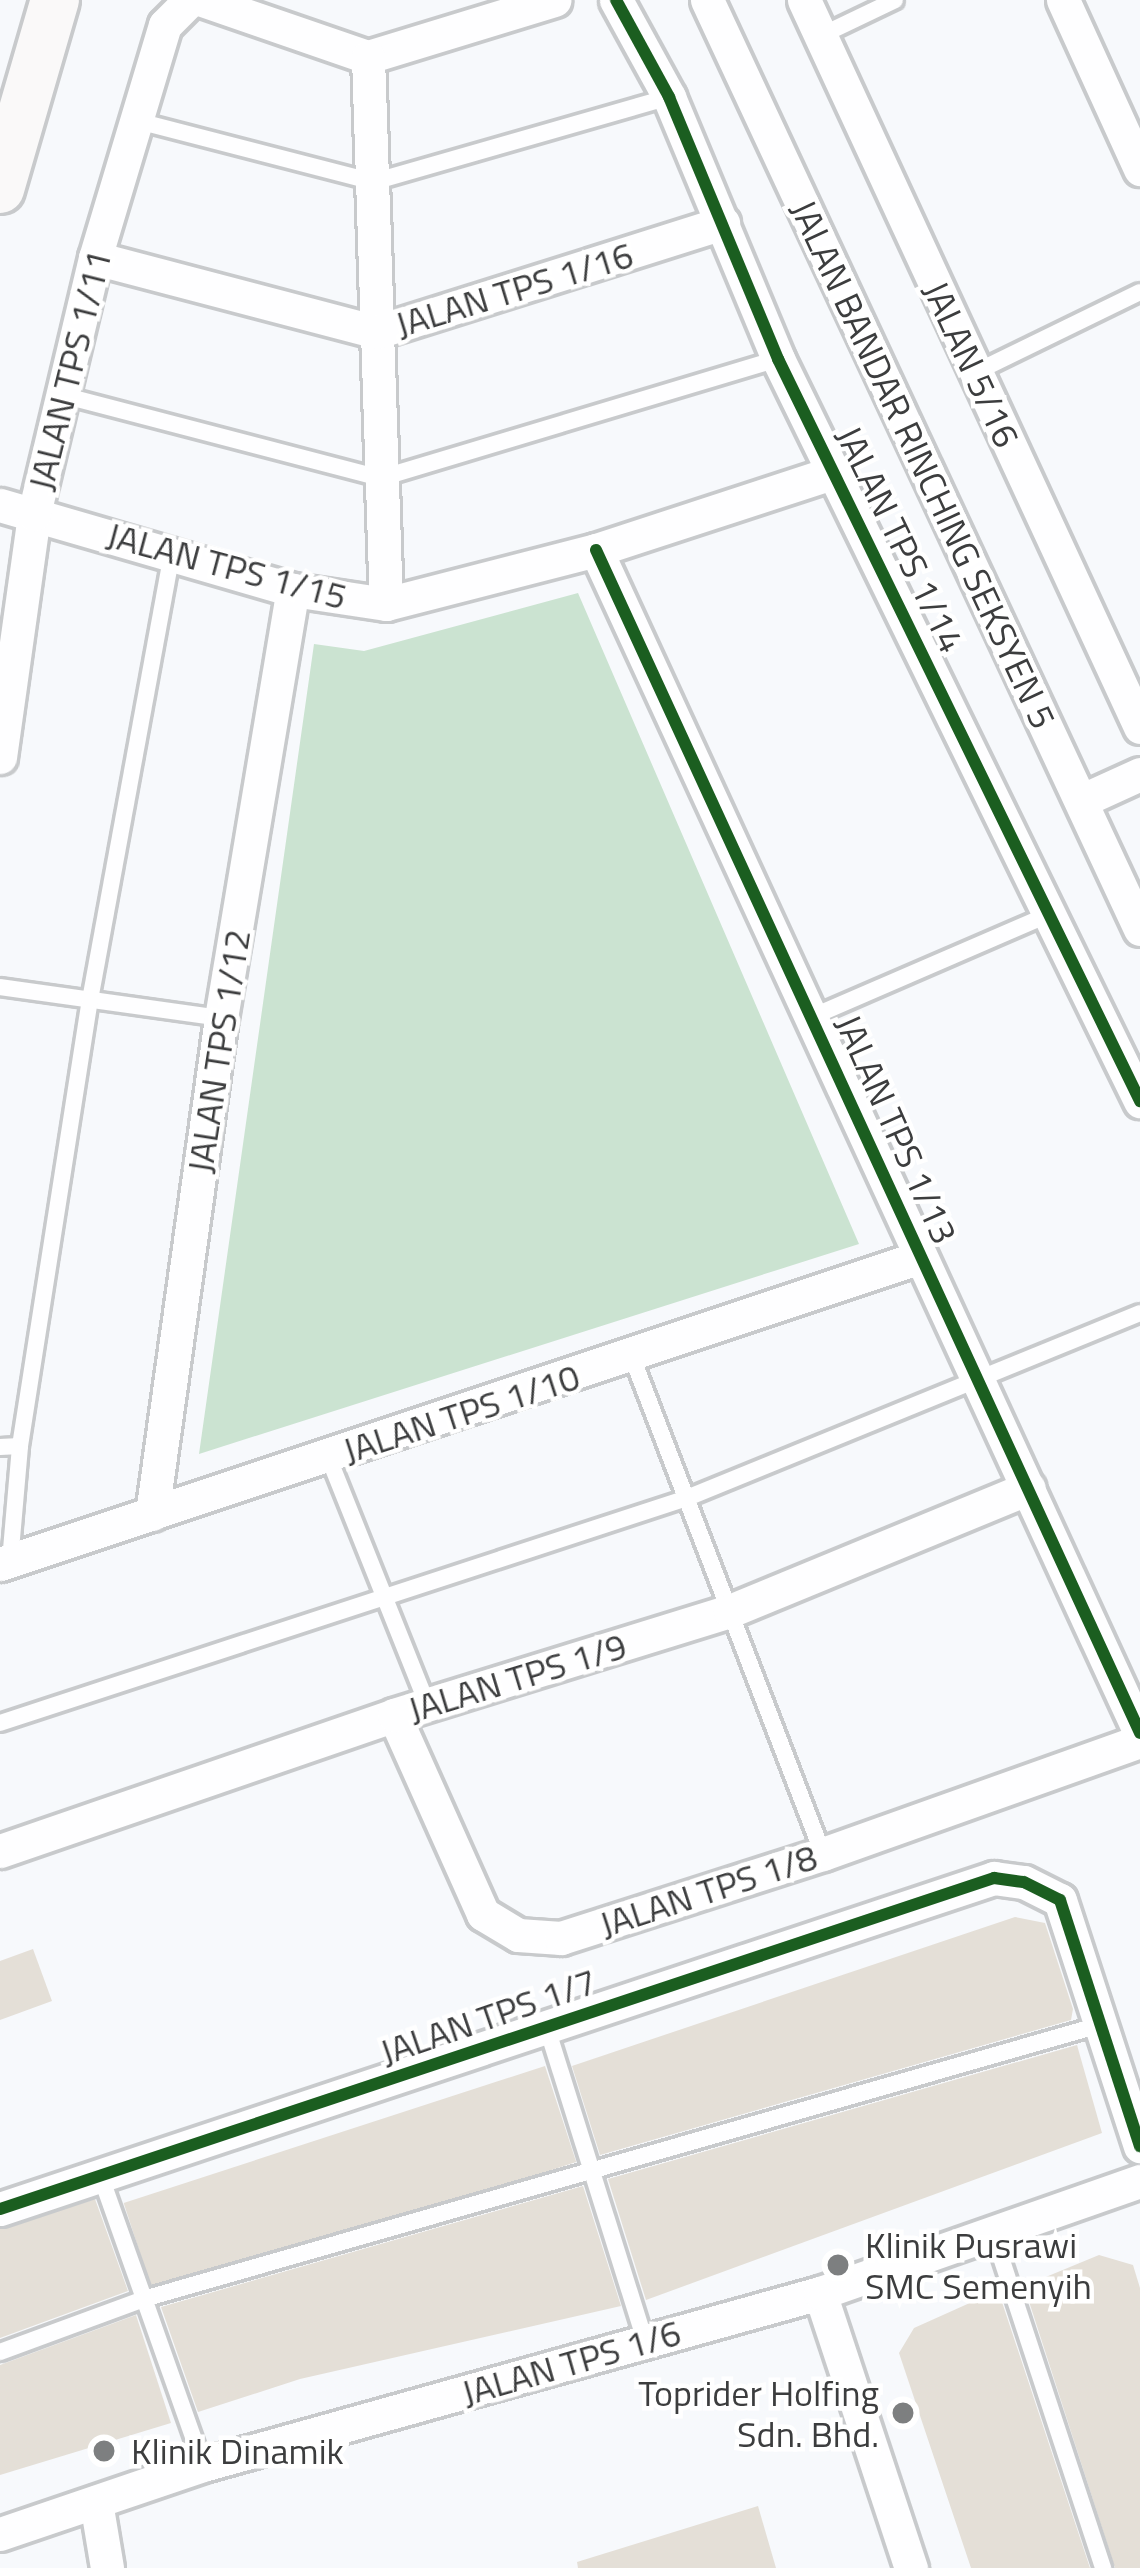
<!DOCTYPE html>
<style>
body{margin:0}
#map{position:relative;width:1140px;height:2568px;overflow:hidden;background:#f7f9fc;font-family:"Titillium Web",sans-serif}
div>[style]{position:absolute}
.green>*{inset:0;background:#cbe3d1}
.building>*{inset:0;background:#e4dfd7;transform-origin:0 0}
.roads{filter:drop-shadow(3px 0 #c8cacc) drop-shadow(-3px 0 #c8cacc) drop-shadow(0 3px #c8cacc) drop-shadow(0 -3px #c8cacc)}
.lane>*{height:16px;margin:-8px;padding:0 8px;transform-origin:8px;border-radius:8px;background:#fefeff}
.street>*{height:33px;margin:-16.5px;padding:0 16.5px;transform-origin:16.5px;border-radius:16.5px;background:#fefeff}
.secondary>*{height:48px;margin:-24px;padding:0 24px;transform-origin:24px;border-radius:24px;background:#faf9f9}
.cycleway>*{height:12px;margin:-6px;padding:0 6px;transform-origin:6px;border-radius:6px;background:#1b5e20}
.dots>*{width:33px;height:33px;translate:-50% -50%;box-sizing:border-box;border:6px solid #fff;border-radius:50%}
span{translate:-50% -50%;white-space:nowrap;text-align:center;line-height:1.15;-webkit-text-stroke:9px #fff;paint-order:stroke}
.street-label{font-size:36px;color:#3c3d3e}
.poi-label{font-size:36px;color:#3c3d3e}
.left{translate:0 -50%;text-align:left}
.right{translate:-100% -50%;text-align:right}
</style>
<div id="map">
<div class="green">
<i style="clip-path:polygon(578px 593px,859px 1244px,199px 1454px,314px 644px,364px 651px)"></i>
</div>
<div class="building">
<i style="clip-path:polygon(1015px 1917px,1045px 1923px,1073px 2009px,1071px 2020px,600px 2155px,572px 2066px)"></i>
<i style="clip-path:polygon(33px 1949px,52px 2001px,0 2020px,0 1961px)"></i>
<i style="clip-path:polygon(1077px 2045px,1102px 2133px,646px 2300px,608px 2179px)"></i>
<i style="left:545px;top:2066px;width:101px;height:443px;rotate:72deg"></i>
<i style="clip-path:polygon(583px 2186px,621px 2306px,300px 2379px,198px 2412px,161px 2307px)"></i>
<i style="clip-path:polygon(95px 2199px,128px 2291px,0 2338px,0 2229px)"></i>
<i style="clip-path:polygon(1099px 2255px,1133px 2265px,1140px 2288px,1140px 2568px,1115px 2568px,1024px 2286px)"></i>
<i style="clip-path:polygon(992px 2293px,994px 2299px,1000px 2296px,1090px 2568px,971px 2568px,899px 2353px,914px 2328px)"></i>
<i style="clip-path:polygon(136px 2315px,171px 2423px,0 2475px,0 2365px)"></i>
<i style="clip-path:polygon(758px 2506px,776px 2568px,578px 2568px,577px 2562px)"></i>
</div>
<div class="roads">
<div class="lane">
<i style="left:820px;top:36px;width:83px;rotate:-25.6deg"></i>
<i style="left:134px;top:120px;width:247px;rotate:14.5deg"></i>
<i style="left:373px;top:182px;width:308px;rotate:-16deg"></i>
<i style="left:976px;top:372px;width:182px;rotate:-26deg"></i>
<i style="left:62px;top:395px;width:330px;rotate:14.6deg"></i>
<i style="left:381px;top:478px;width:414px;rotate:-16.7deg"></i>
<i style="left:0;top:987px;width:223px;rotate:8deg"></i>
<i style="left:814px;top:1016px;width:257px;rotate:-23.4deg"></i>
<i style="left:632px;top:1357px;width:532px;rotate:68.98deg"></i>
<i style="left:0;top:1447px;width:20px;rotate:-3deg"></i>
<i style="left:20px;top:1446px;width:451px;rotate:-81.1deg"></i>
<i style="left:90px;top:1000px;width:454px;rotate:-79.6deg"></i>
<i style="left:328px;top:1456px;width:269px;rotate:68.2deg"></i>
<i style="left:10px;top:1561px;width:115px;rotate:-85deg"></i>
<i style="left:0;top:1723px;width:723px;rotate:-18.13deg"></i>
<i style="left:687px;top:1498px;width:489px;rotate:-22.2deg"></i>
<i style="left:547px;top:2028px;width:328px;rotate:72.6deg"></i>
<i style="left:101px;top:2177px;width:306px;rotate:70.5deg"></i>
<i style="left:993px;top:2233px;width:353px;rotate:71.8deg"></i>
<i style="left:0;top:2352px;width:157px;rotate:-20.2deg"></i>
<i style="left:147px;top:2298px;width:994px;rotate:-15.99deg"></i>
</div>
<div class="street">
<i style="left:202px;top:0;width:176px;rotate:19deg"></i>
<i style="left:368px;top:57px;width:195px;rotate:-17deg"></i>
<i style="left:616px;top:0;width:111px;rotate:61.3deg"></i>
<i style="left:669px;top:97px;width:284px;rotate:67.4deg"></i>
<i style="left:778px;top:359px;width:826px;rotate:63.99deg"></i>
<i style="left:707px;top:0;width:1025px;rotate:65.01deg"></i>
<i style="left:804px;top:0;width:801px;rotate:65.19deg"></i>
<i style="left:1063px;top:0;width:186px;rotate:65.5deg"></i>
<i style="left:368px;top:57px;width:547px;rotate:88.12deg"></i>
<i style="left:95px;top:258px;width:292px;rotate:14.7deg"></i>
<i style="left:377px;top:332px;width:363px;rotate:-17.5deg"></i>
<i style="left:0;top:505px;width:305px;rotate:16.2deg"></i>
<i style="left:293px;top:590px;width:94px;rotate:8.6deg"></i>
<i style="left:386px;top:604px;width:217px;rotate:-14.4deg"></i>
<i style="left:596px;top:550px;width:250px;rotate:-18.1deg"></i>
<i style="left:596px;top:550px;width:1302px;rotate:65.3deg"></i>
<i style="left:0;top:757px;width:245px;rotate:-82deg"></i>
<i style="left:34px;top:514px;width:263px;rotate:-76.6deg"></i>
<i style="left:95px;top:258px;width:243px;rotate:-73.3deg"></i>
<i style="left:165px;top:25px;width:35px;rotate:-45deg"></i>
<i style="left:1081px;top:801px;width:65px;rotate:-24.6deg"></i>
<i style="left:152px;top:1514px;width:501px;rotate:-82.08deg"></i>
<i style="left:221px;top:1018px;width:434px;rotate:-80.5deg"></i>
<i style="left:0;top:1564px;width:970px;rotate:-18.45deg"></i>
<i style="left:394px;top:1715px;width:218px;rotate:65.9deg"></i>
<i style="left:483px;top:1914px;width:41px;rotate:31deg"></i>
<i style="left:518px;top:1935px;width:43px;rotate:4deg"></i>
<i style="left:561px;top:1938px;width:275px;rotate:-17.8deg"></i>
<i style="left:823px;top:1854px;width:337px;rotate:-19.6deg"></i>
<i style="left:0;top:1851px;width:417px;rotate:-19deg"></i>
<i style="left:394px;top:1715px;width:352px;rotate:-17.2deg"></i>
<i style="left:730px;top:1611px;width:323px;rotate:-22.4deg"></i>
<i style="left:0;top:2209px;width:1048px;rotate:-18.42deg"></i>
<i style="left:994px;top:1878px;width:30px;rotate:8deg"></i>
<i style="left:1024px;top:1882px;width:40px;rotate:26.6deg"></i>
<i style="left:1060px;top:1900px;width:259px;rotate:72deg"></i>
<i style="left:820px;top:2293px;width:290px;rotate:71.7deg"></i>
<i style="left:96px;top:2502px;width:67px;rotate:80.5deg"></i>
<i style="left:0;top:2534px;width:214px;rotate:-18.8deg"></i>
<i style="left:203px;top:2465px;width:641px;rotate:-15.58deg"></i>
<i style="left:820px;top:2293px;width:339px;rotate:-19.3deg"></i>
</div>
<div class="secondary">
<i style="left:0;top:189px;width:197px;rotate:-73.8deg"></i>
</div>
</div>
<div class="cycleway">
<i style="left:616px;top:0;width:111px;rotate:61.3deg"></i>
<i style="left:669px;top:97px;width:284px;rotate:67.4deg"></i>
<i style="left:778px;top:359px;width:826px;rotate:63.99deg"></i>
<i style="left:596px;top:550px;width:1302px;rotate:65.3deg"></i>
<i style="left:0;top:2209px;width:1048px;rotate:-18.42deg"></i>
<i style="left:994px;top:1878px;width:30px;rotate:8deg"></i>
<i style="left:1024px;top:1882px;width:40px;rotate:26.6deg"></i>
<i style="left:1060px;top:1900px;width:259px;rotate:72deg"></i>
</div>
<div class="dots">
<i style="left:838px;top:2265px;background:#7d7f80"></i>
<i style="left:903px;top:2413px;background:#7d7f80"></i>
<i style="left:104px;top:2451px;background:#7d7f80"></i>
</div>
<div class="street-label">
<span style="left:514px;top:289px;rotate:-17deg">JALAN TPS 1/16</span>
<span style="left:972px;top:364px;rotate:65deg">JALAN 5/16</span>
<span style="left:69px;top:370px;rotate:-76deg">JALAN TPS 1/11</span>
<span style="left:924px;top:464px;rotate:65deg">JALAN BANDAR RINCHING SEKSYEN 5</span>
<span style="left:901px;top:539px;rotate:64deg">JALAN TPS 1/14</span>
<span style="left:227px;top:565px;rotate:15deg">JALAN TPS 1/15</span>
<span style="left:218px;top:1051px;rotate:-81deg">JALAN TPS 1/12</span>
<span style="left:897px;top:1129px;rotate:66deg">JALAN TPS 1/13</span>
<span style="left:461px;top:1413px;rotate:-18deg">JALAN TPS 1/10</span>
<span style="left:517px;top:1677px;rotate:-17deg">JALAN TPS 1/9</span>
<span style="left:708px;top:1890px;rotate:-18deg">JALAN TPS 1/8</span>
<span style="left:488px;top:2016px;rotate:-19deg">JALAN TPS 1/7</span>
<span style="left:571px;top:2362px;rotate:-16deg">JALAN TPS 1/6</span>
</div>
<div class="poi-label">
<span class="left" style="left:865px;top:2265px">Klinik Pusrawi<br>SMC Semenyih</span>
<span class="right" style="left:879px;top:2413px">Toprider Holfing<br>Sdn. Bhd.</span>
<span class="left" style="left:131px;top:2451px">Klinik Dinamik</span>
</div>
</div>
